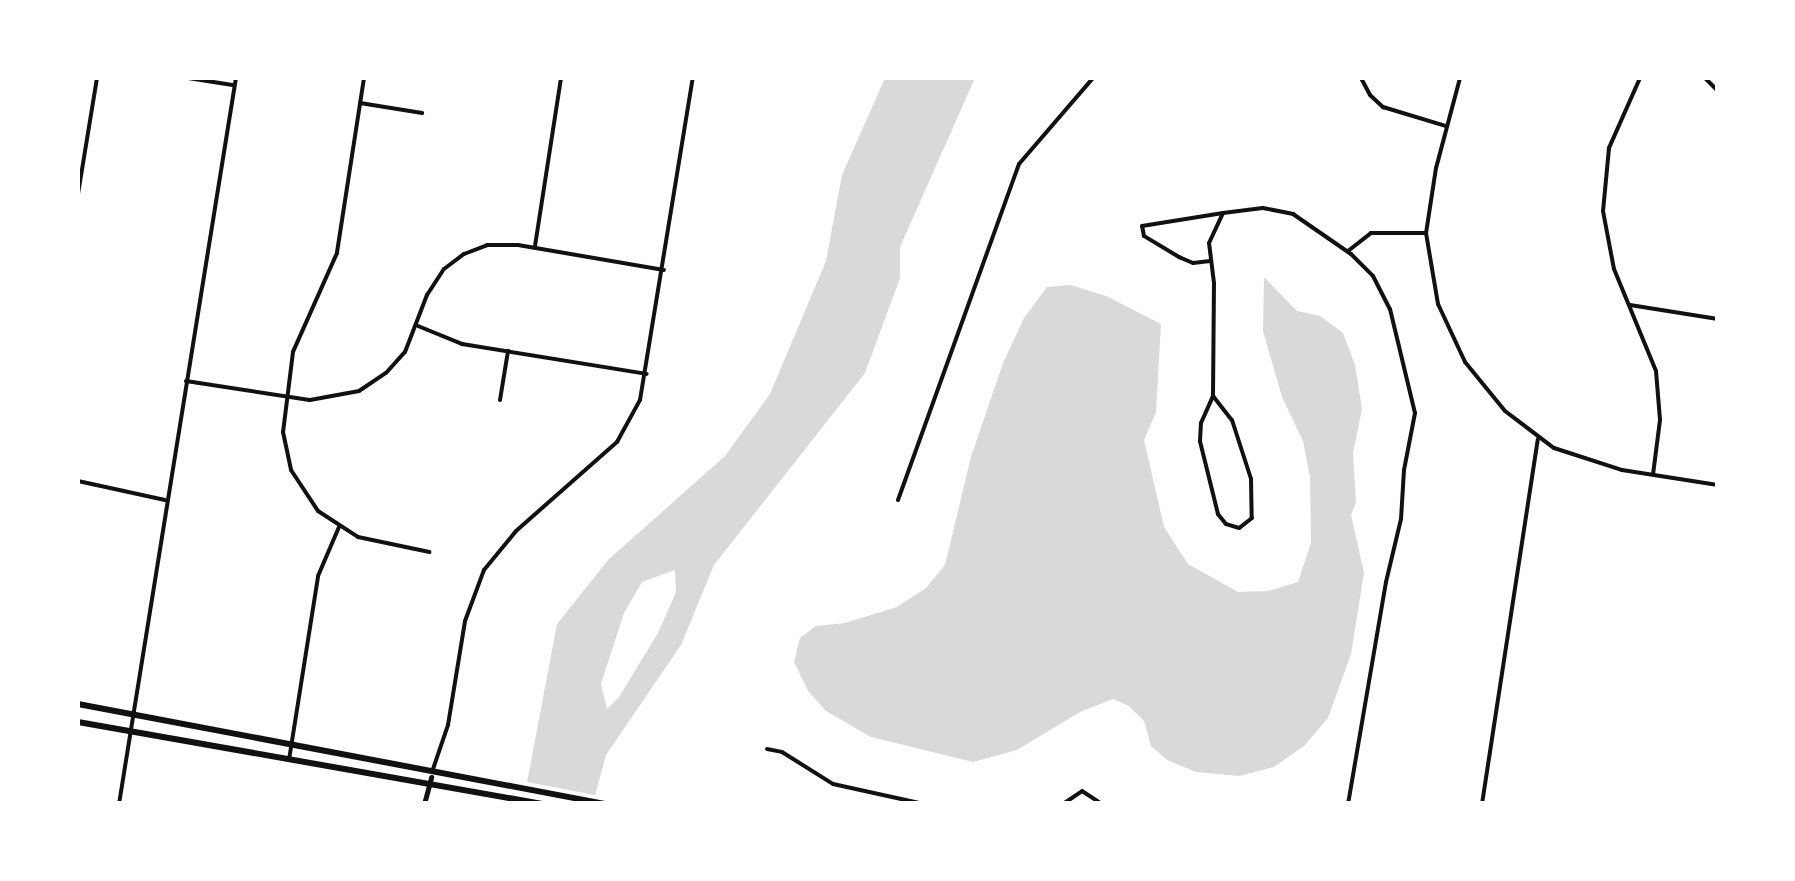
<!DOCTYPE html>
<style>
body{margin:0}
#map{position:relative;width:1795px;height:881px;overflow:hidden;background:#fff;font-family:Georgia,serif}
div>[style]{position:absolute}
.water>*{inset:0;background:#d9d9d9}
.pier>*{inset:0;background:#fff}
.minor>*{height:4px;margin:-2px;padding:0 2px;transform-origin:2px;border-radius:2px;background:#111}
.tertiary>*{height:5px;margin:-2.5px;padding:0 2.5px;transform-origin:2.5px;border-radius:2.5px;background:#111}
.primary>*{height:6px;margin:-3px;padding:0 3px;transform-origin:3px;border-radius:3px;background:#111}
span{translate:-50% -50%;white-space:nowrap;text-align:center;line-height:1.15;-webkit-text-stroke:8px #fff;paint-order:stroke}
.frame{position:absolute;inset:0;border:80px solid #fff;pointer-events:none}
</style>
<div id="map">
<div class="water">
<i style="clip-path:polygon(evenodd,885px 78px,975px 78px,900px 247px,900px 278px,865px 373px,714px 565px,681px 645px,606px 755px,593px 803px,523px 804px,557px 624px,608px 560px,725px 456px,770px 394px,826px 261px,842px 175px,885px 78px,675px 570px,676px 592px,658px 633px,619px 697px,607px 709px,601px 684px,624px 613px,642px 582px,675px 570px)"></i>
<i style="clip-path:polygon(1264px 277px,1297px 311px,1320px 316px,1343px 333px,1355px 365px,1362px 409px,1353px 453px,1356px 503px,1351px 515px,1364px 573px,1351px 654px,1328px 718px,1304px 746px,1274px 767px,1239px 776px,1196px 772px,1167px 760px,1151px 746px,1144px 721px,1129px 706px,1113px 699px,1080px 712px,1017px 750px,973px 762px,871px 737px,826px 711px,808px 691px,794px 662px,800px 638px,816px 626px,845px 623px,897px 607px,926px 588px,945px 565px,971px 457px,1003px 363px,1024px 318px,1047px 287px,1071px 285px,1106px 296px,1161px 324px,1156px 412px,1144px 440px,1164px 527px,1188px 564px,1238px 592px,1268px 591px,1298px 582px,1311px 543px,1310px 477px,1303px 441px,1282px 397px,1263px 331px)"></i>
</div>
<div class="pier">
<i style="clip-path:polygon(522px 781px,600px 796px,598px 804px,518px 804px)"></i>
</div>
<div class="minor">
<i style="left:188px;top:78px;width:45px;rotate:9deg"></i>
<i style="left:364px;top:78px;width:177px;rotate:98.8deg"></i>
<i style="left:337px;top:253px;width:108px;rotate:114deg"></i>
<i style="left:293px;top:352px;width:81px;rotate:97.1deg"></i>
<i style="left:283px;top:432px;width:39px;rotate:78deg"></i>
<i style="left:291px;top:470px;width:49px;rotate:56.6deg"></i>
<i style="left:318px;top:511px;width:48px;rotate:33deg"></i>
<i style="left:358px;top:537px;width:73px;rotate:11.9deg"></i>
<i style="left:1361px;top:78px;width:19px;rotate:62deg"></i>
<i style="left:1370px;top:95px;width:18px;rotate:43deg"></i>
<i style="left:1383px;top:107px;width:66px;rotate:16.8deg"></i>
<i style="left:1460px;top:78px;width:93px;rotate:104.9deg"></i>
<i style="left:1436px;top:168px;width:66px;rotate:98.7deg"></i>
<i style="left:1426px;top:233px;width:72px;rotate:80.4deg"></i>
<i style="left:1438px;top:304px;width:64px;rotate:65deg"></i>
<i style="left:1465px;top:362px;width:63px;rotate:50.8deg"></i>
<i style="left:1505px;top:411px;width:61px;rotate:37.1deg"></i>
<i style="left:1554px;top:448px;width:71px;rotate:17.9deg"></i>
<i style="left:1622px;top:470px;width:97px;rotate:8.9deg"></i>
<i style="left:1640px;top:78px;width:77px;rotate:113.9deg"></i>
<i style="left:1609px;top:148px;width:63px;rotate:95.4deg"></i>
<i style="left:1603px;top:211px;width:59px;rotate:79.3deg"></i>
<i style="left:1614px;top:269px;width:110px;rotate:67.6deg"></i>
<i style="left:1656px;top:371px;width:49px;rotate:85.3deg"></i>
<i style="left:1660px;top:420px;width:55px;rotate:97.3deg"></i>
<i style="left:1705px;top:78px;width:18px;rotate:45deg"></i>
<i style="left:360px;top:103px;width:63px;rotate:9.2deg"></i>
<i style="left:78px;top:194px;width:118px;rotate:-80.7deg"></i>
<i style="left:535px;top:246px;width:170px;rotate:-81.2deg"></i>
<i style="left:1348px;top:251px;width:29px;rotate:-38deg"></i>
<i style="left:1371px;top:233px;width:55px"></i>
<i style="left:1210px;top:261px;width:17px;rotate:173deg"></i>
<i style="left:1193px;top:263px;width:15px;rotate:-157deg"></i>
<i style="left:1179px;top:257px;width:41px;rotate:-149deg"></i>
<i style="left:1144px;top:236px;width:10px;rotate:-101deg"></i>
<i style="left:1142px;top:226px;width:82px;rotate:-9.1deg"></i>
<i style="left:1630px;top:305px;width:89px;rotate:9deg"></i>
<i style="left:418px;top:326px;width:48px;rotate:22.2deg"></i>
<i style="left:462px;top:344px;width:187px;rotate:9.2deg"></i>
<i style="left:186px;top:381px;width:125px;rotate:8.7deg"></i>
<i style="left:310px;top:400px;width:50px;rotate:-10.4deg"></i>
<i style="left:359px;top:391px;width:32px;rotate:-34deg"></i>
<i style="left:386px;top:373px;width:28px;rotate:-48deg"></i>
<i style="left:405px;top:352px;width:61px;rotate:-68.9deg"></i>
<i style="left:427px;top:295px;width:31px;rotate:-57deg"></i>
<i style="left:444px;top:269px;width:25px;rotate:-37deg"></i>
<i style="left:464px;top:254px;width:25px;rotate:-21deg"></i>
<i style="left:487px;top:245px;width:31px"></i>
<i style="left:518px;top:245px;width:148px;rotate:9.7deg"></i>
<i style="left:1213px;top:396px;width:31px;rotate:52deg"></i>
<i style="left:1232px;top:420px;width:62px;rotate:72.1deg"></i>
<i style="left:1251px;top:479px;width:39px;rotate:89deg"></i>
<i style="left:1252px;top:518px;width:16px;rotate:142deg"></i>
<i style="left:1239px;top:528px;width:14px;rotate:-163deg"></i>
<i style="left:1226px;top:524px;width:13px;rotate:-129deg"></i>
<i style="left:1218px;top:514px;width:75px;rotate:-103.9deg"></i>
<i style="left:1200px;top:441px;width:18px;rotate:-87deg"></i>
<i style="left:1201px;top:423px;width:30px;rotate:-66deg"></i>
<i style="left:1213px;top:396px;width:113px;rotate:-89.5deg"></i>
<i style="left:1214px;top:283px;width:40px;rotate:-97.1deg"></i>
<i style="left:1209px;top:243px;width:33px;rotate:-65deg"></i>
<i style="left:1223px;top:213px;width:40px;rotate:-7.1deg"></i>
<i style="left:1263px;top:208px;width:31px;rotate:11deg"></i>
<i style="left:1293px;top:214px;width:70px;rotate:34.6deg"></i>
<i style="left:1351px;top:254px;width:31px;rotate:45deg"></i>
<i style="left:1373px;top:276px;width:37px;rotate:63deg"></i>
<i style="left:1390px;top:309px;width:107px;rotate:76.5deg"></i>
<i style="left:1415px;top:413px;width:58px;rotate:100.9deg"></i>
<i style="left:1404px;top:470px;width:49px;rotate:93.5deg"></i>
<i style="left:1401px;top:519px;width:65px;rotate:103.4deg"></i>
<i style="left:1386px;top:582px;width:225px;rotate:99.7deg"></i>
<i style="left:500px;top:400px;width:50px;rotate:-80.7deg"></i>
<i style="left:78px;top:481px;width:89px;rotate:12.3deg"></i>
<i style="left:898px;top:500px;width:357px;rotate:-70.2deg"></i>
<i style="left:1019px;top:164px;width:113px;rotate:-49.3deg"></i>
<i style="left:767px;top:749px;width:15px;rotate:11deg"></i>
<i style="left:782px;top:752px;width:60px;rotate:32.1deg"></i>
<i style="left:833px;top:784px;width:93px;rotate:12.4deg"></i>
<i style="left:289px;top:760px;width:186px;rotate:-81deg"></i>
<i style="left:318px;top:576px;width:53px;rotate:-66.8deg"></i>
<i style="left:432px;top:772px;width:50px;rotate:-71.2deg"></i>
<i style="left:448px;top:725px;width:105px;rotate:-80.7deg"></i>
<i style="left:465px;top:621px;width:54px;rotate:-69.6deg"></i>
<i style="left:484px;top:570px;width:50px;rotate:-50.6deg"></i>
<i style="left:516px;top:531px;width:135px;rotate:-41.4deg"></i>
<i style="left:617px;top:442px;width:48px;rotate:-61.3deg"></i>
<i style="left:640px;top:400px;width:326px;rotate:-80.7deg"></i>
<i style="left:119px;top:804px;width:735px;rotate:-80.85deg"></i>
<i style="left:1063px;top:804px;width:23px;rotate:-34deg"></i>
<i style="left:1082px;top:791px;width:24px;rotate:33deg"></i>
<i style="left:1482px;top:804px;width:369px;rotate:-81.3deg"></i>
</div>
<div class="tertiary">
<i style="left:424px;top:804px;width:28px;rotate:-75deg"></i>
</div>
<div class="primary">
<i style="left:78px;top:704px;width:536px;rotate:10.74deg"></i>
<i style="left:78px;top:722px;width:470px;rotate:10deg"></i>
</div>
<div class="frame"></div>
</div>
